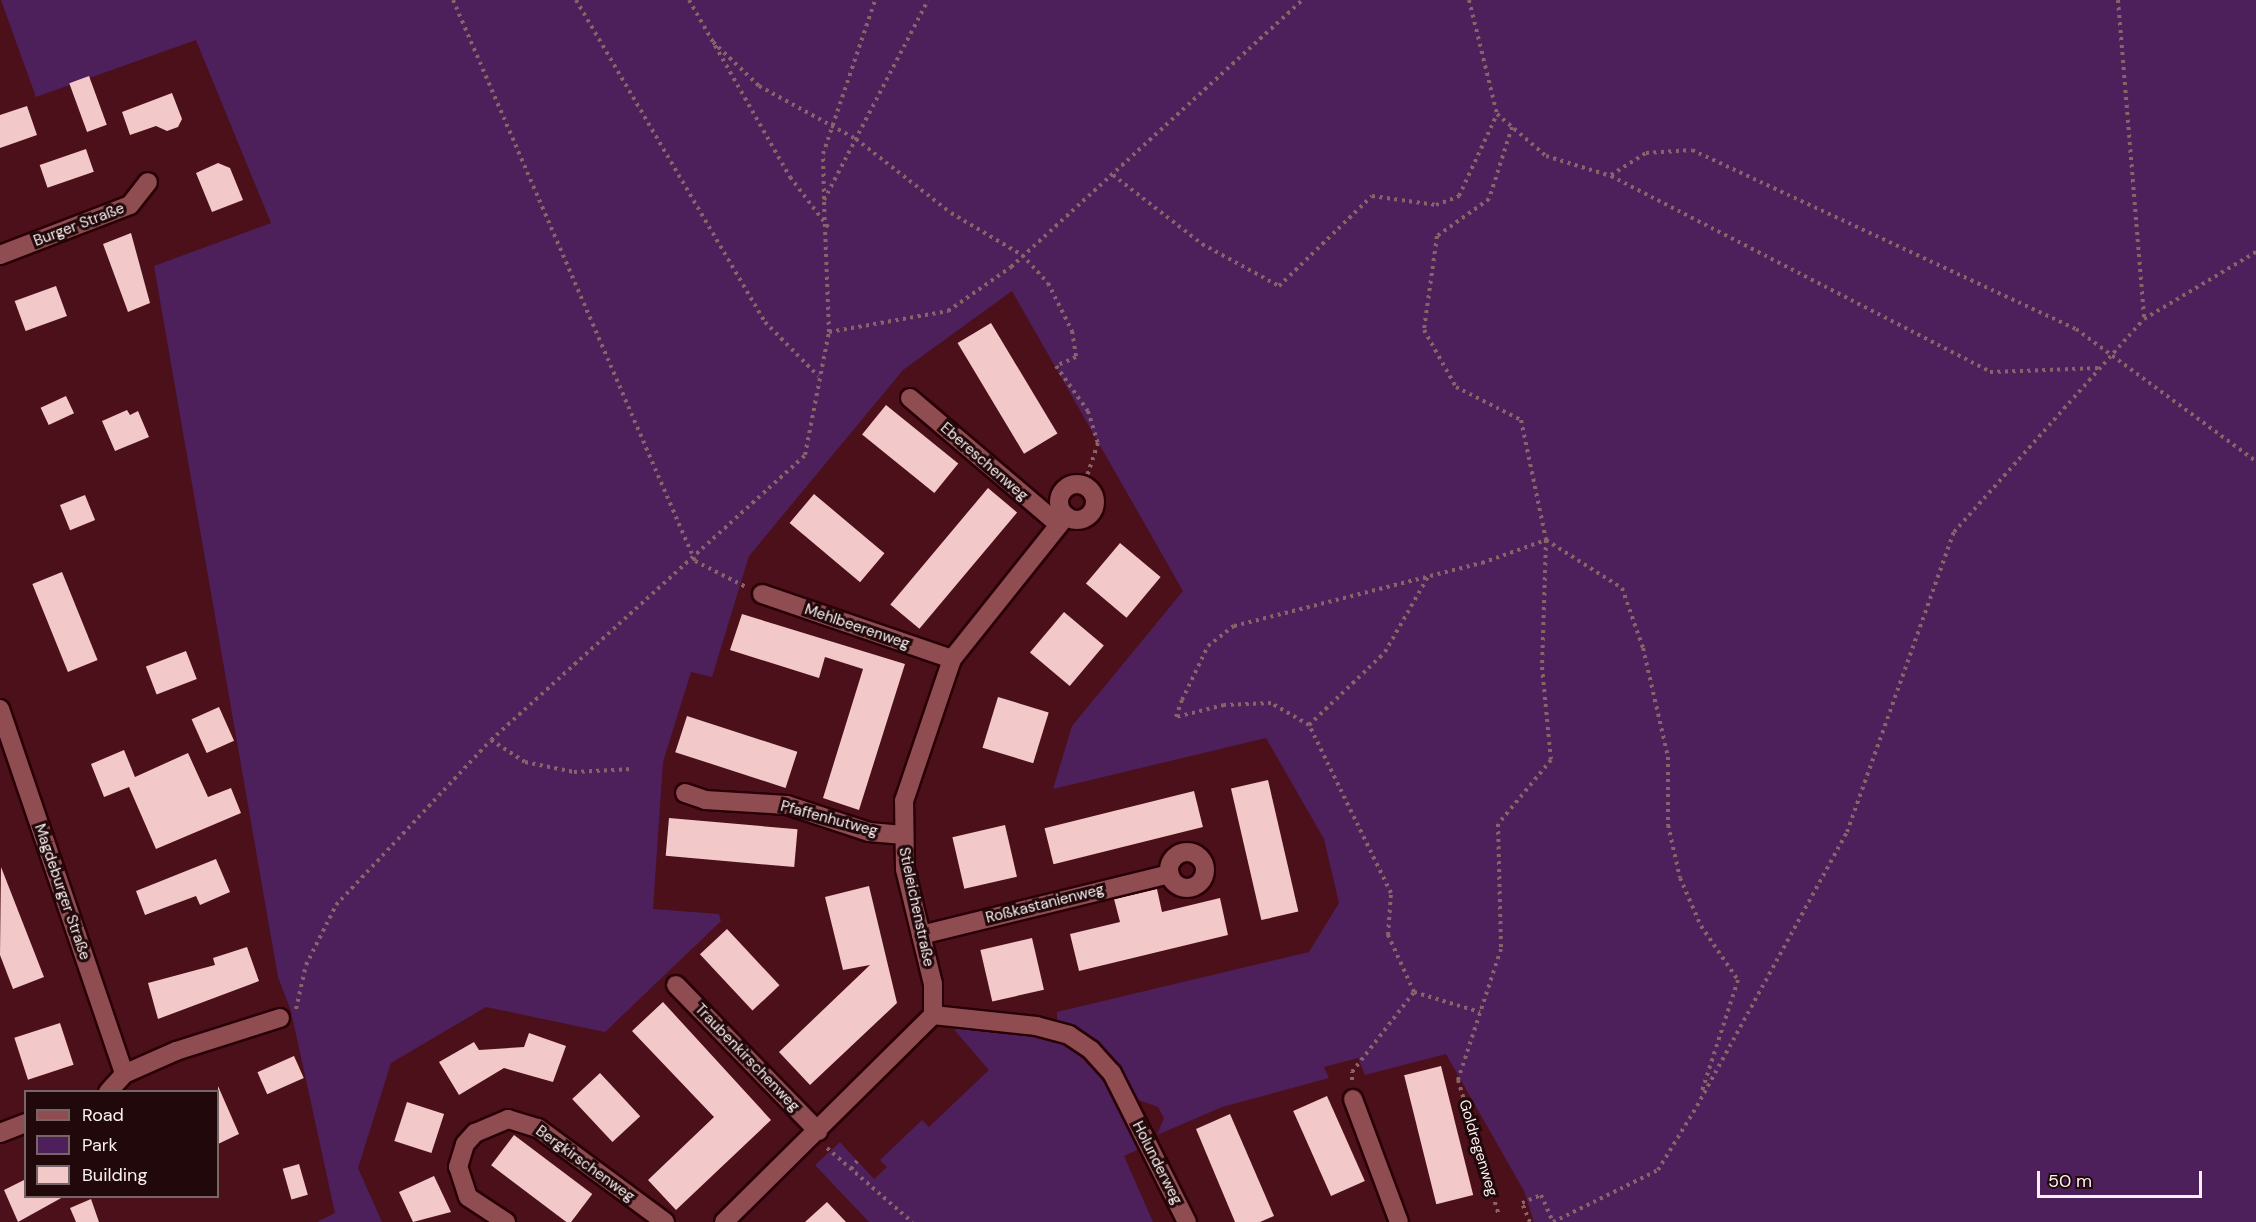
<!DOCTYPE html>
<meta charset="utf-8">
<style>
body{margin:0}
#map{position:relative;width:2256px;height:1222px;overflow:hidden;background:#4b1019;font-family:"DM Sans",sans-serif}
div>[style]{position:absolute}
.green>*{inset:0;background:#4d205c}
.building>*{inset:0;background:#f2c8c9;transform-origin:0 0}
.path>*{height:4px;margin-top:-2px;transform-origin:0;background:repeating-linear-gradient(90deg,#8a6267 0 3px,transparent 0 7.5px)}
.roads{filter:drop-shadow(2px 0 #290006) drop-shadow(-2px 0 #290006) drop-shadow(0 2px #290006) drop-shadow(0 -2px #290006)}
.minor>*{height:18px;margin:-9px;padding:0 9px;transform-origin:9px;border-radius:9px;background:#8f4d52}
.minor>.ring{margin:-9px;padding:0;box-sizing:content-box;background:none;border:18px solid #8f4d52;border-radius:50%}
span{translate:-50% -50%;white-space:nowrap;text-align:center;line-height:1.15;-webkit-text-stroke:6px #21080a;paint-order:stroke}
.street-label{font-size:15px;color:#faf2f2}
.legend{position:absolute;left:24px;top:1090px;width:195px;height:108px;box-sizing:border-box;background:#21080a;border:2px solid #786667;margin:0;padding:8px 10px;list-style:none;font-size:18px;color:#faf2f2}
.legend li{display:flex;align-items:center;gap:12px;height:30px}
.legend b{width:30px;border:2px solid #786667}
.scale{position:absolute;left:2037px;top:1171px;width:165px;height:27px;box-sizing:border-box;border:3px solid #faf2f2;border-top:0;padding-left:8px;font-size:18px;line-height:21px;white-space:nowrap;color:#faf2f2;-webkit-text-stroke:4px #21080a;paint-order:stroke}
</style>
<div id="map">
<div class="green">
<i style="clip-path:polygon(1px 0,2256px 0,2256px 1222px,1534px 1222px,1524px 1191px,1446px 1054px,1365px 1075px,1358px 1058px,1324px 1067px,1329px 1078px,1222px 1107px,1157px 1135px,1164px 1118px,1158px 1107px,1133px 1098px,1057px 1023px,1057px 1012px,1309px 952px,1339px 903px,1324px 839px,1266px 738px,1053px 789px,1072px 726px,1183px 591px,1012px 291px,903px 370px,749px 556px,712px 677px,691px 672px,663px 762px,653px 909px,719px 914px,721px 921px,605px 1032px,486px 1007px,391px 1063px,358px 1168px,382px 1222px,317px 1222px,335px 1213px,291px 1011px,278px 977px,154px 266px,271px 223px,196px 40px,36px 97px)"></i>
<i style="clip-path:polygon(951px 1026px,1040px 1034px,1078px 1049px,1104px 1075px,1139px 1149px,1124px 1156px,1153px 1222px,869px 1222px,815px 1165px,840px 1142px,874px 1179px,887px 1167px,880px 1160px,922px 1120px,929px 1127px,989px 1070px)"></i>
</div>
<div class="building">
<i style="left:89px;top:76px;width:52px;height:21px;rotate:70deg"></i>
<i style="clip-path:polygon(172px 93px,182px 119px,178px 127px,167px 131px,156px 126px,130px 135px,122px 112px)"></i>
<i style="clip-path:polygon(27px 106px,37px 135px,0 148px,0 115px)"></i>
<i style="left:86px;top:149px;width:24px;height:49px;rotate:71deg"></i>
<i style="clip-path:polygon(218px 163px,230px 168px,243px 200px,212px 212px,196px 173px)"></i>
<i style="clip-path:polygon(131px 233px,150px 303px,128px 312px,103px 244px)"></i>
<i style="left:56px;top:286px;width:32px;height:44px;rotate:70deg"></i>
<i style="left:991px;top:323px;width:129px;height:39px;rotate:59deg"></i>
<i style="left:66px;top:396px;width:19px;height:28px;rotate:65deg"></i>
<i style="left:886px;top:405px;width:93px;height:38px;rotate:39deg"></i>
<i style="clip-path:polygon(127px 410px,130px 415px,138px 411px,149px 437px,115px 451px,102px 421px)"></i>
<i style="left:988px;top:488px;width:38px;height:152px;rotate:40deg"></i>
<i style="left:814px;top:494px;width:92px;height:38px;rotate:40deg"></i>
<i style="left:85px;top:495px;width:27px;height:27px;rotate:68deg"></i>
<i style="left:1120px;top:543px;width:53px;height:53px;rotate:40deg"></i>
<i style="left:62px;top:572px;width:95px;height:32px;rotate:68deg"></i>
<i style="left:1064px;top:612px;width:52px;height:53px;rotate:40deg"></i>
<i style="clip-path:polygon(742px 614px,905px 664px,859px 810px,823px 798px,863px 669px,825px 657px,819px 678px,730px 650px)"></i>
<i style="left:186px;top:651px;width:30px;height:43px;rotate:69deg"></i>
<i style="left:998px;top:697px;width:53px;height:53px;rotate:17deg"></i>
<i style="left:219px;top:707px;width:37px;height:30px;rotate:66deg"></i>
<i style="left:687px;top:716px;width:116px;height:38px;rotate:18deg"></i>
<i style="clip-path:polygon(124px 750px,135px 777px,188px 753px,208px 797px,231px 788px,241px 813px,156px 849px,129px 787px,104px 797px,91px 764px)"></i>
<i style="left:1268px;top:780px;width:135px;height:38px;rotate:77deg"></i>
<i style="left:1194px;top:791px;width:37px;height:154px;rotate:76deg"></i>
<i style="left:669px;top:818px;width:129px;height:38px;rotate:5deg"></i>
<i style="left:1005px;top:825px;width:53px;height:54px;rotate:77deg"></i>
<i style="clip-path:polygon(216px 859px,230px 892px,200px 905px,196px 896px,145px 915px,136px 891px)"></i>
<i style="clip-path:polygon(1px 867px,44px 977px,13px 989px,0 955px)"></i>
<i style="clip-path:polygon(869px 886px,897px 1003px,810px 1085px,779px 1052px,870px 965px,843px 970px,825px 897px)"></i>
<i style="clip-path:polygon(1157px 889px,1162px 912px,1220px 898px,1228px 935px,1079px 971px,1070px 934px,1120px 922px,1114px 899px)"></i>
<i style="left:727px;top:929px;width:77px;height:37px;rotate:47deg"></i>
<i style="left:1032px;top:938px;width:53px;height:53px;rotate:77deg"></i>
<i style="clip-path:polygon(247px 947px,259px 981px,158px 1019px,148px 983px,215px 965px,213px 958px)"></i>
<i style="clip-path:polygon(663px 1002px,771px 1120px,676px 1210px,648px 1180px,714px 1117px,632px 1031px)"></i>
<i style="left:60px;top:1023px;width:44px;height:48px;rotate:72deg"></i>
<i style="clip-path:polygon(529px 1033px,566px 1046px,553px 1082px,504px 1068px,459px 1095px,439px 1062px,474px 1042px,479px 1050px,524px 1047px)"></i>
<i style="left:294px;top:1056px;width:24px;height:40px;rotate:66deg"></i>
<i style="left:1441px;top:1066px;width:133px;height:38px;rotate:76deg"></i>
<i style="left:600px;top:1073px;width:59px;height:38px;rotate:47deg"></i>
<i style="clip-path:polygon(218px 1086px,239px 1134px,218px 1144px)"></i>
<i style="left:1327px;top:1096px;width:93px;height:37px;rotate:66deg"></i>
<i style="left:407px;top:1102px;width:39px;height:41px;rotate:18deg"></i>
<i style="clip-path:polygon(1230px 1114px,1274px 1216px,1260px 1222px,1235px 1222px,1196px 1129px)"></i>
<i style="left:514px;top:1135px;width:98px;height:38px;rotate:37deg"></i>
<i style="left:299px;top:1164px;width:32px;height:17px;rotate:74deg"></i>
<i style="clip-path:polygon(434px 1176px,451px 1212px,413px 1222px,399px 1192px)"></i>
<i style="clip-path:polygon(26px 1179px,26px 1197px,63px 1197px,18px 1222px,4px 1190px)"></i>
<i style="clip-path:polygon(91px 1199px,99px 1222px,76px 1222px,70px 1208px)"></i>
<i style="clip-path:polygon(827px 1202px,846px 1222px,805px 1222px)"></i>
</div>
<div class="path">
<i style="left:453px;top:0;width:611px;rotate:66.67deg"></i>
<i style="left:695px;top:561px;width:57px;rotate:27deg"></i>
<i style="left:576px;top:0;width:373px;rotate:59.6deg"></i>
<i style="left:765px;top:322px;width:76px;rotate:45.5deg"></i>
<i style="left:689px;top:0;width:204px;rotate:60.3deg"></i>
<i style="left:790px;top:177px;width:64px;rotate:52.6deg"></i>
<i style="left:1469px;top:0;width:117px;rotate:76.2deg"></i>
<i style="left:1497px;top:114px;width:65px;rotate:40.6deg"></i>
<i style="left:1546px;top:156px;width:68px;rotate:17.1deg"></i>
<i style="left:1611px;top:176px;width:427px;rotate:27.3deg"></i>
<i style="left:1990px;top:372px;width:110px;rotate:-2.1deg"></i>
<i style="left:2118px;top:0;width:320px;rotate:85.3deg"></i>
<i style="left:713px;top:42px;width:64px;rotate:43.7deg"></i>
<i style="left:759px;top:86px;width:111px;rotate:28.7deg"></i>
<i style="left:856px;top:139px;width:120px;rotate:37.9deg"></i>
<i style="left:951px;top:213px;width:82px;rotate:30.6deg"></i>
<i style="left:1022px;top:255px;width:38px;rotate:47deg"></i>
<i style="left:1048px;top:283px;width:54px;rotate:63.4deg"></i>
<i style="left:1072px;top:331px;width:26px;rotate:81deg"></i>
<i style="left:1076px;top:357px;width:22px;rotate:156deg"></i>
<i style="left:1056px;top:366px;width:55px;rotate:54.6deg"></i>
<i style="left:1088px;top:411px;width:34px;rotate:73deg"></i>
<i style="left:1098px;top:443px;width:44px;rotate:108.4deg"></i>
<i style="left:1512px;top:127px;width:76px;rotate:107.7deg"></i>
<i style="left:1489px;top:199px;width:64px;rotate:144.6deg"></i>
<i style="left:1437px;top:236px;width:95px;rotate:97.9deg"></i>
<i style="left:1424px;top:330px;width:65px;rotate:60.7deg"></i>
<i style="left:1456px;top:387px;width:73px;rotate:26.9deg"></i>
<i style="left:1521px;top:420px;width:123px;rotate:78.2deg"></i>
<i style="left:1546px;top:540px;width:90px;rotate:32.3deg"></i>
<i style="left:1622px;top:588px;width:64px;rotate:70.7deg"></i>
<i style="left:1643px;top:648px;width:112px;rotate:77.1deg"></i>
<i style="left:1668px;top:757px;width:68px;rotate:90deg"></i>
<i style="left:1668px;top:825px;width:54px;rotate:77.2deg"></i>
<i style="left:1680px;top:878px;width:52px;rotate:66.4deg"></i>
<i style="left:1701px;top:926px;width:65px;rotate:55.6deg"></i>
<i style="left:1738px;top:980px;width:120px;rotate:108deg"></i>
<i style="left:1113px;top:175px;width:113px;rotate:37.8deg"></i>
<i style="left:1202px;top:244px;width:88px;rotate:28.6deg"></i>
<i style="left:1279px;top:286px;width:129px;rotate:-44.1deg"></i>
<i style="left:1372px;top:196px;width:65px;rotate:8deg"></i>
<i style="left:1436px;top:205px;width:25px;rotate:-21deg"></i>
<i style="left:1459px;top:196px;width:90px;rotate:-65.1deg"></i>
<i style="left:1611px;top:175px;width:41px;rotate:-32.2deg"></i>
<i style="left:1646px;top:153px;width:46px;rotate:-3.7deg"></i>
<i style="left:1692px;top:150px;width:424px;rotate:25deg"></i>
<i style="left:2076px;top:329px;width:223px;rotate:36.3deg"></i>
<i style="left:824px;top:199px;width:45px;rotate:-91.3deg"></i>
<i style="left:823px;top:154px;width:163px;rotate:-71.3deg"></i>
<i style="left:829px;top:332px;width:121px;rotate:-10deg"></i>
<i style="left:948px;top:311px;width:77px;rotate:-34.9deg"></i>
<i style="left:1011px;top:267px;width:395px;rotate:-42.5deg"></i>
<i style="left:1309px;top:725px;width:105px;rotate:-43.8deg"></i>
<i style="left:1385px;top:652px;width:89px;rotate:-60.3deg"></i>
<i style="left:491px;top:740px;width:40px;rotate:32.9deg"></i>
<i style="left:525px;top:762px;width:50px;rotate:11.5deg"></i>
<i style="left:574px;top:772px;width:59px;rotate:-2.9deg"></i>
<i style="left:1414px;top:992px;width:69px;rotate:16.9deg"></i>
<i style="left:296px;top:1009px;width:45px;rotate:-77.2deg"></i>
<i style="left:306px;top:965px;width:67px;rotate:-63.4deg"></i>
<i style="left:336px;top:905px;width:226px;rotate:-46.8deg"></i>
<i style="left:491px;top:740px;width:424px;rotate:-42.2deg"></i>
<i style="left:805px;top:455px;width:125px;rotate:-79deg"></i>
<i style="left:829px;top:332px;width:132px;rotate:-92.2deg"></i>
<i style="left:824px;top:200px;width:225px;rotate:-62.5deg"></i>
<i style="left:1352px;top:1080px;width:8px;rotate:-90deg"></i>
<i style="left:1352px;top:1072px;width:101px;rotate:-52.2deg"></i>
<i style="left:1414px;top:992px;width:63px;rotate:-114.5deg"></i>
<i style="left:1388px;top:935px;width:42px;rotate:-85.9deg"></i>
<i style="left:1391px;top:893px;width:187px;rotate:-116deg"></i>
<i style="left:1309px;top:725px;width:44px;rotate:-149.9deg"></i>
<i style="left:1271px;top:703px;width:47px;rotate:177.6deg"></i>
<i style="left:1224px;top:705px;width:49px;rotate:166deg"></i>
<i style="left:1176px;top:717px;width:18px;rotate:-71deg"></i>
<i style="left:1182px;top:700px;width:60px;rotate:-64.3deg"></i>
<i style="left:1208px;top:646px;width:33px;rotate:-38deg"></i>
<i style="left:1234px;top:626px;width:256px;rotate:-14.3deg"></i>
<i style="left:1482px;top:563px;width:68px;rotate:-19.8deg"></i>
<i style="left:1546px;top:540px;width:127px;rotate:91.8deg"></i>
<i style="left:1542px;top:667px;width:93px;rotate:84.5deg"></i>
<i style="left:1551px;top:760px;width:83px;rotate:129.6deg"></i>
<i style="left:1498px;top:824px;width:125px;rotate:88.6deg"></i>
<i style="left:1501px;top:949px;width:138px;rotate:108.2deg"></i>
<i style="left:1458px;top:1080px;width:142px;rotate:73.2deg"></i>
<i style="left:827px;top:1148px;width:113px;rotate:41deg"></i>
<i style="left:851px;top:1169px;width:10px;rotate:-53deg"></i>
<i style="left:1530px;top:1222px;width:21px;rotate:-113deg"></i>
<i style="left:1522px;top:1203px;width:21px;rotate:-23deg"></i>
<i style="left:1541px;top:1195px;width:30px;rotate:66deg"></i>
<i style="left:1553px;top:1222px;width:117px;rotate:-26.3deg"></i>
<i style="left:1658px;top:1170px;width:75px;rotate:-58.6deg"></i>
<i style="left:1697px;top:1106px;width:312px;rotate:-61.3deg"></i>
<i style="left:1847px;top:832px;width:319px;rotate:-70.4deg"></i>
<i style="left:1954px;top:532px;width:285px;rotate:-48.3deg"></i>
<i style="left:2144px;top:319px;width:131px;rotate:-30.9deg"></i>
</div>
<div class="roads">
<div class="minor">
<i style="left:0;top:255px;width:139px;rotate:-21deg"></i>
<i style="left:130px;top:205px;width:29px;rotate:-52deg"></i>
<i style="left:910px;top:398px;width:194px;rotate:40.4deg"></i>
<i class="ring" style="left:1059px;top:484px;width:18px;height:18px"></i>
<i style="left:762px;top:594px;width:201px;rotate:18.9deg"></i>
<i style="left:0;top:709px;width:385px;rotate:71.2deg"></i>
<i style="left:685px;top:793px;width:21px;rotate:19deg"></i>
<i style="left:705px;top:800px;width:82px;rotate:3.5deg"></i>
<i style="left:787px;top:805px;width:86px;rotate:18.2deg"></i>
<i style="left:869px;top:832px;width:32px;rotate:5deg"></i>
<i class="ring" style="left:1169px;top:852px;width:18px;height:18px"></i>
<i style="left:921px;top:935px;width:256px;rotate:-13.8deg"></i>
<i style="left:676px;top:985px;width:204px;rotate:45.8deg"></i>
<i style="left:933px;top:1015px;width:104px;rotate:6.1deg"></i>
<i style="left:1036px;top:1026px;width:34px;rotate:15deg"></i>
<i style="left:1069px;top:1035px;width:27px;rotate:34deg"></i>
<i style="left:1091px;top:1050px;width:31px;rotate:48deg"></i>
<i style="left:1112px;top:1073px;width:167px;rotate:63.3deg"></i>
<i style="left:108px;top:1092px;width:24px;rotate:-48deg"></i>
<i style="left:124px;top:1074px;width:57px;rotate:-23.9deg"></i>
<i style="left:176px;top:1051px;width:109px;rotate:-17.6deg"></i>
<i style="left:1353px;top:1099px;width:131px;rotate:69.5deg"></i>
<i style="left:0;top:1133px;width:28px;rotate:-21deg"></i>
<i style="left:506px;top:1222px;width:45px;rotate:-146.7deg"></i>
<i style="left:468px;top:1197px;width:32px;rotate:-108deg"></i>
<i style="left:458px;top:1167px;width:24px;rotate:-73deg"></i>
<i style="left:465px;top:1144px;width:15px;rotate:-48deg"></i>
<i style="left:475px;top:1133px;width:36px;rotate:-23deg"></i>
<i style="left:508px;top:1119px;width:31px;rotate:17deg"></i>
<i style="left:538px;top:1128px;width:158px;rotate:36.5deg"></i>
<i style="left:724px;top:1222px;width:294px;rotate:-44.7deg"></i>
<i style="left:933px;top:1015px;width:31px;rotate:-90deg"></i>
<i style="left:933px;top:984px;width:118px;rotate:-103.7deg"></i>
<i style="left:905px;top:869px;width:68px;rotate:-90.8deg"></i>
<i style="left:904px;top:801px;width:150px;rotate:-71.3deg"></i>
<i style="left:952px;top:659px;width:183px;rotate:-51.4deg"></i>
</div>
</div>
<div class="street-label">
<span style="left:79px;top:225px;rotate:-21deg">Burger Straße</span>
<span style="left:984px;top:462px;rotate:41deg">Ebereschenweg</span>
<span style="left:857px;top:627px;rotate:19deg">Mehlbeerenweg</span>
<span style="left:829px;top:819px;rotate:15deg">Pfaffenhutweg</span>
<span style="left:62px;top:892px;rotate:71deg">Magdeburger Straße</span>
<span style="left:1045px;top:904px;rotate:-14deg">Roßkastanienweg</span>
<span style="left:916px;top:907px;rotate:78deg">Stieleichenstraße</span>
<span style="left:747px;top:1058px;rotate:46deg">Traubenkirschenweg</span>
<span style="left:1478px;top:1148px;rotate:73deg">Goldregenweg</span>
<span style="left:1157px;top:1163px;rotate:63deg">Holunderweg</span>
<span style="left:585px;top:1164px;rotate:36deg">Bergkirschenweg</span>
</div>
<ul class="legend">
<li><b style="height:8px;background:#8f4d52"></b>Road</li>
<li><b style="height:16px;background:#4d205c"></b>Park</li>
<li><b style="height:16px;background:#f2c8c9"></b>Building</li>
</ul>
<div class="scale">50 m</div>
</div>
